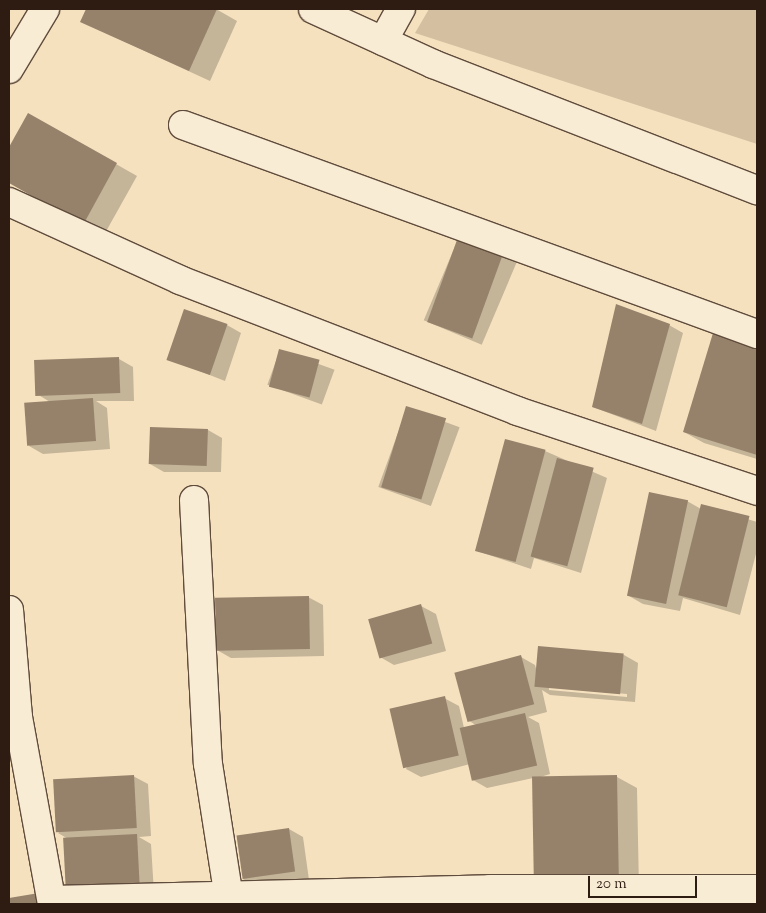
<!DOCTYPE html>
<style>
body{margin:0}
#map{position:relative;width:766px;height:913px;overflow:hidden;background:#f6e1bf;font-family:"Sorts Mill Goudy",serif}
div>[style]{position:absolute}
.green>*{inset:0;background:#d4bfa1}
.shadow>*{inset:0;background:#0003;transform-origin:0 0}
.building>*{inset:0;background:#96826b;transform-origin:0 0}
.roads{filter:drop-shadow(1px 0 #604c3c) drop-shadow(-1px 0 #604c3c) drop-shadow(0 1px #604c3c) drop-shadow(0 -1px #604c3c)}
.minor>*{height:28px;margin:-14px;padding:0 14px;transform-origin:14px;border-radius:14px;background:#f9ecd5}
span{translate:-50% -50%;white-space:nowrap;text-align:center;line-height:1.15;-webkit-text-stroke:4px #f9ecd5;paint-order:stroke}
.frame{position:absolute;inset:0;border:10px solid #2e1b11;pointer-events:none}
.scale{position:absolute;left:588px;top:876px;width:109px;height:22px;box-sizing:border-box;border:2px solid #2e1b11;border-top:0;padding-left:6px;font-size:15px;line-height:18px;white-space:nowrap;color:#2e1b11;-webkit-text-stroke:4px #f9ecd5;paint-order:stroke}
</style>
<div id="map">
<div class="green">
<i style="clip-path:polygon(429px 9px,757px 9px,757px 144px,415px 33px)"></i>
</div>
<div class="shadow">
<i style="clip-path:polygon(88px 9px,216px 9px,237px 21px,210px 81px,82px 22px)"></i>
<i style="clip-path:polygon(28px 114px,137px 176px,104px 235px,9px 182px,9px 149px)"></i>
<i style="left:462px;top:230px;width:63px;height:98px;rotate:23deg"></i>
<i style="clip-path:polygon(227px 325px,241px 333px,225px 381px,169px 359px)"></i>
<i style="clip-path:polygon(669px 325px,683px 333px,656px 431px,593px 407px)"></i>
<i style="clip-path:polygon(714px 334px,757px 348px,757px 459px,704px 443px,684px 432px)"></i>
<i style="left:280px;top:350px;width:58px;height:37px;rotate:20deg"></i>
<i style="clip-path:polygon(119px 359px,133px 367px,134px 401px,96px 401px,107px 408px,110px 449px,43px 454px,29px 446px,50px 402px,37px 394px)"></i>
<i style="left:407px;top:408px;width:56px;height:84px;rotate:20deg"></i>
<i style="clip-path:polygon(208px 430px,222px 438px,221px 472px,164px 472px,150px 464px)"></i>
<i style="clip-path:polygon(545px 451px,607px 478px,581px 573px,534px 558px,531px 569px,477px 551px)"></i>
<i style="clip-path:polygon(687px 501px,701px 509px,702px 505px,757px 522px,757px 550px,740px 615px,683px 598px,680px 611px,643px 604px,629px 596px)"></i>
<i style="clip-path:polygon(308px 597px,323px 605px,324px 656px,231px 658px,217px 650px)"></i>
<i style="clip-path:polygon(421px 606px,436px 614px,446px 651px,394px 665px,380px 657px)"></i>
<i style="clip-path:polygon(evenodd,624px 655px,638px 663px,635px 702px,550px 695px,542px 690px,547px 712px,528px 717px,539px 723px,550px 774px,537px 778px,617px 777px,637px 788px,639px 890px,555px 891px,533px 778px,487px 788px,473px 780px,470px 764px,421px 777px,406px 769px,444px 698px,459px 706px,464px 728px,477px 726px,468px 720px,521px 657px,535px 665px,537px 672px,624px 655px,549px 687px,627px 694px,627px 697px,549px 690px,549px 687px)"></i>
<i style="clip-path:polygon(133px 776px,148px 784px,151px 836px,139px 837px,151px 844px,154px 893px,81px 897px,70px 840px,58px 833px)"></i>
<i style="clip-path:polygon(289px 829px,303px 837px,309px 880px,257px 887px,243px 879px)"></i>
</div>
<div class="building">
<i style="clip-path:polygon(86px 9px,217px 9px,189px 71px,80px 22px)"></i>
<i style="clip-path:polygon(28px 113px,117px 163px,83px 225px,9px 183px,9px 147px)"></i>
<i style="left:461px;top:229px;width:48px;height:99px;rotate:20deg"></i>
<i style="clip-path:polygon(616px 304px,670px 324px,642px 424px,592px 407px)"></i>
<i style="left:184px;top:309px;width:46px;height:54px;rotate:19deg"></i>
<i style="clip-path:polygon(713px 333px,757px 346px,757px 455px,683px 432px)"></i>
<i style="left:279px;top:349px;width:42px;height:39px;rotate:15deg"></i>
<i style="left:119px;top:357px;width:36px;height:85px;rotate:88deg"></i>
<i style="left:93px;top:398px;width:43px;height:69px;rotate:86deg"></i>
<i style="left:406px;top:406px;width:42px;height:85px;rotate:17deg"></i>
<i style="left:150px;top:427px;width:58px;height:37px;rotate:2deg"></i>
<i style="left:505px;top:439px;width:42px;height:116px;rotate:15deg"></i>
<i style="left:557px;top:458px;width:38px;height:102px;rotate:15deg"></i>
<i style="left:649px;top:492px;width:40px;height:106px;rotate:12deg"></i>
<i style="left:701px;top:504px;width:50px;height:94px;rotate:14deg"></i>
<i style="left:309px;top:596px;width:53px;height:94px;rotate:89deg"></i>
<i style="left:421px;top:604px;width:41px;height:55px;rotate:74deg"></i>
<i style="left:538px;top:646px;width:86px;height:41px;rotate:5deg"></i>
<i style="left:521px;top:655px;width:51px;height:69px;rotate:75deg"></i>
<i style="left:445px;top:696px;width:61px;height:57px;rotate:77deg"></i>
<i style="left:525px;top:713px;width:54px;height:67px;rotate:77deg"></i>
<i style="left:134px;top:775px;width:53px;height:81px;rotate:87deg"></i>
<i style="left:617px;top:775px;width:104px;height:85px;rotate:89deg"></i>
<i style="left:289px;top:828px;width:44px;height:53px;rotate:82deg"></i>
<i style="left:137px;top:834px;width:51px;height:74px;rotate:87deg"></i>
<i style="clip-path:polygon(39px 893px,41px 904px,9px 904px,9px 898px)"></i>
</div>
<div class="roads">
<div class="minor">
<i style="left:313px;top:9px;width:132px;rotate:24.6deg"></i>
<i style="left:433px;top:64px;width:348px;rotate:21.3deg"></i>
<i style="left:383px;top:41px;width:37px;rotate:-61deg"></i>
<i style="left:9px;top:69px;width:70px;rotate:-59deg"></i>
<i style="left:183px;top:125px;width:611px;rotate:20.01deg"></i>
<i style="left:9px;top:202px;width:188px;rotate:24.5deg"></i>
<i style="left:180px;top:280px;width:362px;rotate:21.2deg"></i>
<i style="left:517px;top:411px;width:253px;rotate:18.4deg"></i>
<i style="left:194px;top:500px;width:264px;rotate:87deg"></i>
<i style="left:208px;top:764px;width:142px;rotate:81.1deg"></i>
<i style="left:9px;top:610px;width:107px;rotate:85.2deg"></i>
<i style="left:18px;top:717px;width:190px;rotate:79.7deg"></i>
<i style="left:52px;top:900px;width:438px;rotate:-1.4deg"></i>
<i style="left:490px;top:889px;width:267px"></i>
</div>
</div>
<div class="frame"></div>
<div class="scale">20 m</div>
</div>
